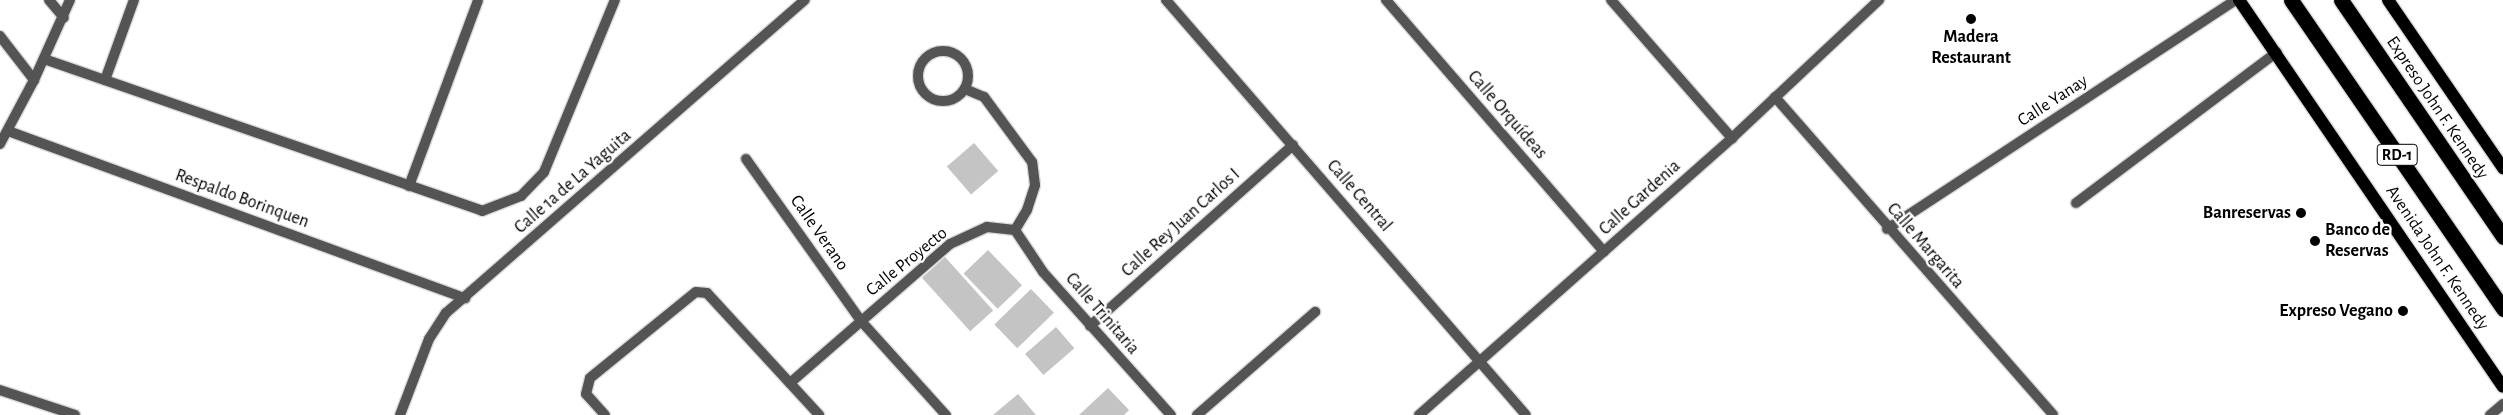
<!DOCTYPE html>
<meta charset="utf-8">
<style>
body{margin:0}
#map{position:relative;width:2503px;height:415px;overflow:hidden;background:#fff;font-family:"Alegreya Sans",sans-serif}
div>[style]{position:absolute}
.building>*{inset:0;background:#c4c4c4;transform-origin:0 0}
.roads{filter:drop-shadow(1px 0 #dbdbdb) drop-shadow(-1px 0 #dbdbdb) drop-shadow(0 1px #dbdbdb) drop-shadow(0 -1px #dbdbdb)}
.lane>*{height:10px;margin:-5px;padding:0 5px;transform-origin:5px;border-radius:5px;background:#545454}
.street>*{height:10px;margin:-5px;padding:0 5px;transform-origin:5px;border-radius:5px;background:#545454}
.street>.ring{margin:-5px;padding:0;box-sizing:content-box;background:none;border:10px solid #545454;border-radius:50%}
.primary>*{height:12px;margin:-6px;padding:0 6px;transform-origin:6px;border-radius:6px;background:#000}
.highway>*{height:15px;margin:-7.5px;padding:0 7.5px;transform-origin:7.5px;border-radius:7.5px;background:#000}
.dots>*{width:14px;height:14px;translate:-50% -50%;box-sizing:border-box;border:2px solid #fff;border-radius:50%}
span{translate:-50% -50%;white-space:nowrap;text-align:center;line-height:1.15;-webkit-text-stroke:4.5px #fff;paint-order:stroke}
.shield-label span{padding:1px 4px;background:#fff;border:1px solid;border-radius:4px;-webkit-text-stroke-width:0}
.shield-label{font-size:16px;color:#000;font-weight:700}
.poi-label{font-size:18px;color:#000;font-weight:700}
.right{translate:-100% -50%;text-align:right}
.left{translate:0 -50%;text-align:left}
.street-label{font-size:18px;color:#000}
</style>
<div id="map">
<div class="building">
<i style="left:974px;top:143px;width:37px;height:36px;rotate:49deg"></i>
<i style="left:988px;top:250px;width:49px;height:34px;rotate:46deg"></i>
<i style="left:945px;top:257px;width:72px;height:31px;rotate:48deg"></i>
<i style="left:1031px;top:289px;width:33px;height:51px;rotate:46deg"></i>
<i style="left:1056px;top:327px;width:28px;height:41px;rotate:49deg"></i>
<i style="clip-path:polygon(1108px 388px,1129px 410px,1124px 415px,1079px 415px)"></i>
<i style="clip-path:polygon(1018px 394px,1036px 415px,993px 415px)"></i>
</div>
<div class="roads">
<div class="lane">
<i style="left:44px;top:59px;width:464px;rotate:19.1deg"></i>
<i style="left:482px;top:211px;width:42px;rotate:-21deg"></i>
<i style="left:521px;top:196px;width:33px;rotate:-46deg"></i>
<i style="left:544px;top:172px;width:186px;rotate:-67.6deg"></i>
<i style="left:105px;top:80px;width:85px;rotate:-70.1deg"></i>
<i style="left:409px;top:186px;width:198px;rotate:-69.6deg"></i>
<i style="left:2076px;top:203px;width:251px;rotate:-36.9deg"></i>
</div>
<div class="street">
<i style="left:49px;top:0;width:23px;rotate:50deg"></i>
<i style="left:1166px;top:0;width:549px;rotate:49.06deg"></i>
<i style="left:1386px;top:0;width:333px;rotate:49.1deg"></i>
<i style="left:1611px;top:0;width:184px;rotate:48.8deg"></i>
<i style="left:0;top:36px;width:56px;rotate:52.3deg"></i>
<i class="ring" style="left:918px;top:51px;width:40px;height:40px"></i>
<i style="left:1775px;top:97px;width:422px;rotate:48.8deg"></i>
<i style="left:8px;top:131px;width:487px;rotate:20.1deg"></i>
<i style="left:0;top:144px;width:72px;rotate:-62deg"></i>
<i style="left:34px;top:80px;width:88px;rotate:-65.8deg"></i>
<i style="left:746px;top:159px;width:199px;rotate:54.6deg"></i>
<i style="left:861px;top:321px;width:127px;rotate:47.9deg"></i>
<i style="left:1887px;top:229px;width:417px;rotate:-33.3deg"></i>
<i style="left:1015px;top:230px;width:50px;rotate:56.3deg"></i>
<i style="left:1043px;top:272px;width:192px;rotate:48.2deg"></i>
<i style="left:1090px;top:326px;width:272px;rotate:-41.7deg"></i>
<i style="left:790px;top:383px;width:212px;rotate:-41deg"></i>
<i style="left:950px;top:244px;width:41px;rotate:-24.7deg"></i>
<i style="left:987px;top:227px;width:28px;rotate:6deg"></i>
<i style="left:1015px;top:230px;width:23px;rotate:-59deg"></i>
<i style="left:1027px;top:210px;width:26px;rotate:-72deg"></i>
<i style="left:1035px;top:185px;width:23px;rotate:-97deg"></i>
<i style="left:1032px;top:162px;width:81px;rotate:-126.4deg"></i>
<i style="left:984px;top:97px;width:21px;rotate:-157deg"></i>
<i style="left:0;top:390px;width:79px;rotate:18.4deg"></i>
<i style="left:400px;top:415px;width:81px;rotate:-69.1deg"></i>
<i style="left:429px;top:339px;width:31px;rotate:-57deg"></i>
<i style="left:446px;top:313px;width:476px;rotate:-41.1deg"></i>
<i style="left:605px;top:415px;width:28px;rotate:-132deg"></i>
<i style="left:586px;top:394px;width:16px;rotate:-76deg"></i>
<i style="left:590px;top:378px;width:136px;rotate:-39.1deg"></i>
<i style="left:696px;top:292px;width:11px;rotate:5deg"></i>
<i style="left:707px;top:293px;width:166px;rotate:47.4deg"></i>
<i style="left:1197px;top:415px;width:157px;rotate:-41.1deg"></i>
<i style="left:1419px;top:415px;width:418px;rotate:-41.5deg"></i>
<i style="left:1732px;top:138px;width:202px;rotate:-43.2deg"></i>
<i style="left:2490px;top:415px;width:17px;rotate:-40deg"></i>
</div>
<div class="primary">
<i style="left:2239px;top:0;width:468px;rotate:55.7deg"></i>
<i style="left:2388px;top:0;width:204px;rotate:55.6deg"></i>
</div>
<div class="highway">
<i style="left:2291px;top:0;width:375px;rotate:55.5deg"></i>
<i style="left:2341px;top:0;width:287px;rotate:55.6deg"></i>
</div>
</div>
<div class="dots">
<i style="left:1971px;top:19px;background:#000"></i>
<i style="left:2301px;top:213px;background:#000"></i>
<i style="left:2315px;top:241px;background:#000"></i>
<i style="left:2403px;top:311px;background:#000"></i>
</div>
<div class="shield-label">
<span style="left:2397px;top:155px">RD-1</span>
</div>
<div class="poi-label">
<span style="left:1971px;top:48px">Madera<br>Restaurant</span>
<span class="right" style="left:2291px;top:213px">Banreservas</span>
<span class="left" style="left:2325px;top:241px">Banco de<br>Reservas</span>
<span class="right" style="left:2393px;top:311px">Expreso Vegano</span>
</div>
<div class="street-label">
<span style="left:2053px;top:101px;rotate:-33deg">Calle Yanay</span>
<span style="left:2437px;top:108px;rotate:56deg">Expreso John F. Kennedy</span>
<span style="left:1507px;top:115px;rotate:49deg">Calle Orquídeas</span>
<span style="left:573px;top:182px;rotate:-41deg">Calle 1a de La Yaguita</span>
<span style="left:1359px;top:196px;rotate:49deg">Calle Central</span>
<span style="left:1640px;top:198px;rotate:-42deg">Calle Gardenia</span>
<span style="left:242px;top:199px;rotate:20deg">Respaldo Borinquen</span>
<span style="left:1181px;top:223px;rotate:-42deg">Calle Rey Juan Carlos I</span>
<span style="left:819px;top:233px;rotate:55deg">Calle Verano</span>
<span style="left:1925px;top:246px;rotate:49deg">Calle Margarita</span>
<span style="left:2437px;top:258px;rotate:56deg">Avenida John F. Kennedy</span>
<span style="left:907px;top:262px;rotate:-39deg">Calle Proyecto</span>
<span style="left:1102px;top:314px;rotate:49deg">Calle Trinitaria</span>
</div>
</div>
